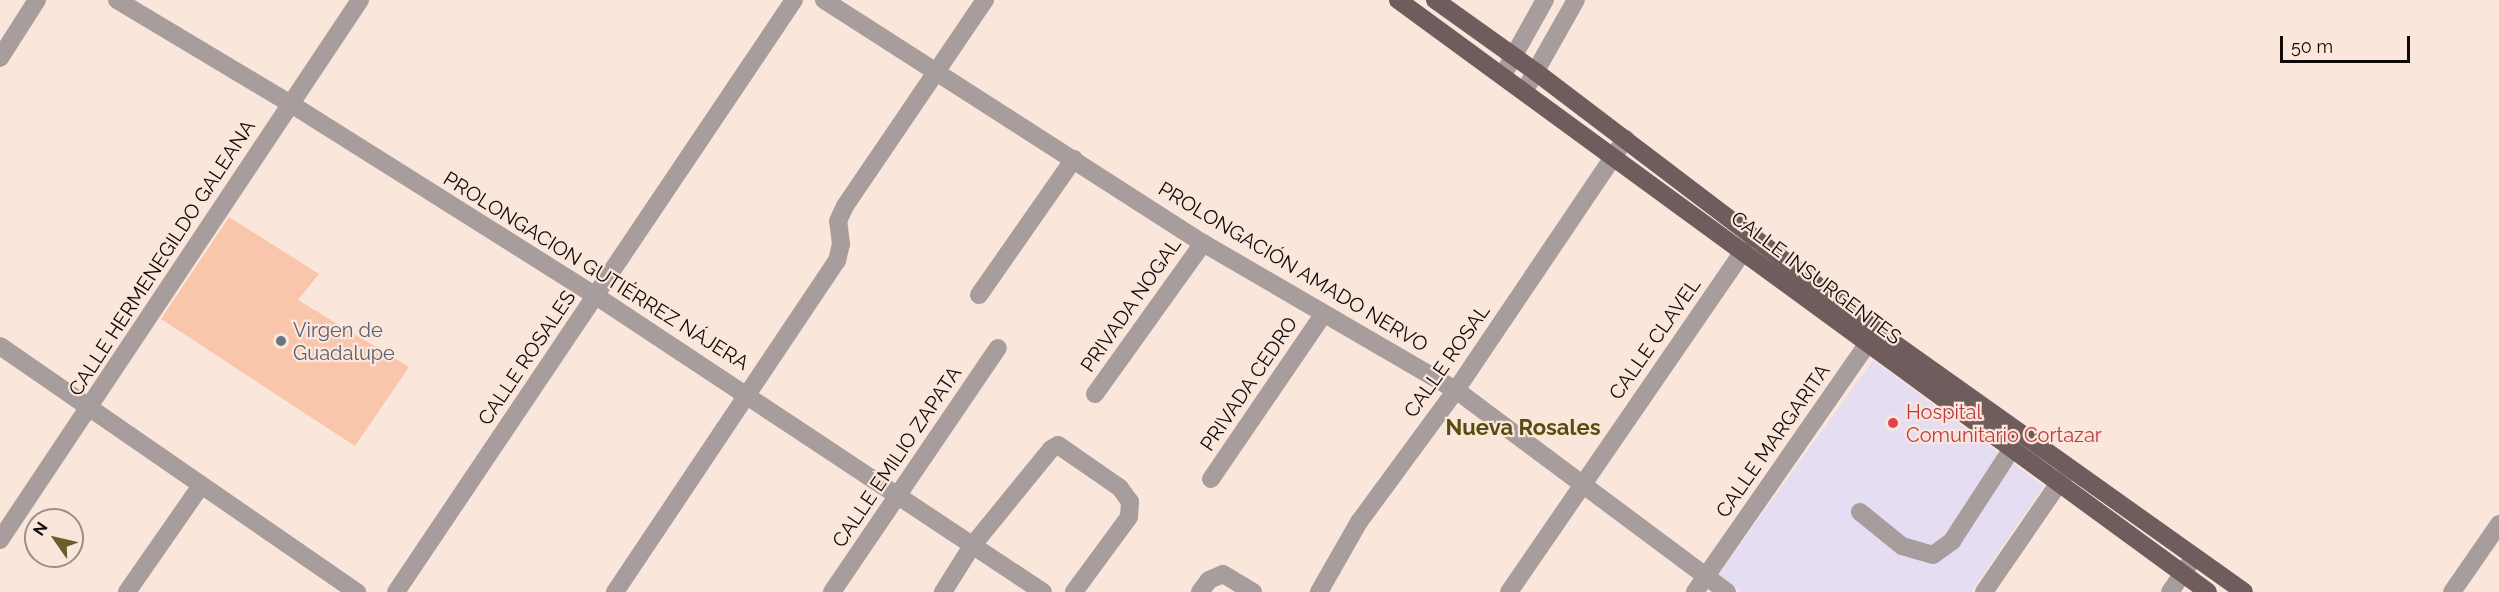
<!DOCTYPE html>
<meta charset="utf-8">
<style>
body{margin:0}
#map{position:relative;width:2499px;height:592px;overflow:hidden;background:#fbe6dc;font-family:Raleway,sans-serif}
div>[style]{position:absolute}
.medical>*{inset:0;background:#e5ddf2}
.building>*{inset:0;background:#f9c6ac}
.minor>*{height:18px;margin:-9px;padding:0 9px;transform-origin:9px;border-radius:9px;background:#a79d9c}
.major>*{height:18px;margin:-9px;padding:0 9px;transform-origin:9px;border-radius:9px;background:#6e5d5c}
.dots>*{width:16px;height:16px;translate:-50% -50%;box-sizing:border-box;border:3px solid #fbe6dc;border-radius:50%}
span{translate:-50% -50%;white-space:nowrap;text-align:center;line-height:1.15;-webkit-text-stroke:4.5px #fbe6dc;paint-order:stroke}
.street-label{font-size:20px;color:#100a07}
.worship-label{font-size:20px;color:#5b616d}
.left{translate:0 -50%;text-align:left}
.health-label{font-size:20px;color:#be3a42}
.quarter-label{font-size:22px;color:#564d0e;font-weight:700}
.north{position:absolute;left:24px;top:508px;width:60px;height:60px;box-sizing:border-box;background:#fbe6dc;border:2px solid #9d8e87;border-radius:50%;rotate:304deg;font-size:16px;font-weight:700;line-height:24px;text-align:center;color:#100a07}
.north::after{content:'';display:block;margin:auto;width:21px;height:27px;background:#675f2c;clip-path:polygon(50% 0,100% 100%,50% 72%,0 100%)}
.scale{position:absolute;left:2280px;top:36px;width:130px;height:27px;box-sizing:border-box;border:3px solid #100a07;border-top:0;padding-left:8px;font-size:18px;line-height:21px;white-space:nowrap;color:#100a07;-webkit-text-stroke:4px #fbe6dc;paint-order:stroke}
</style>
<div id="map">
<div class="medical">
<i style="clip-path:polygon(1873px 360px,2044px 486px,1971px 592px,1742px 592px,1718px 575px)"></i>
</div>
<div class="building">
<i style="clip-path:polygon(229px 217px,319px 274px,298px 300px,409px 367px,355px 446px,161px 319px)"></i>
</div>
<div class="minor">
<i style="left:117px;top:0;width:203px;rotate:30.9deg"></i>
<i style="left:291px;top:104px;width:360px;rotate:32.2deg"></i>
<i style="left:596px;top:296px;width:536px;rotate:33.51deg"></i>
<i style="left:824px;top:0;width:450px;rotate:32.7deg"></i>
<i style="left:1203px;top:243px;width:293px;rotate:30.2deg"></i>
<i style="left:1456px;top:390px;width:338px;rotate:36.7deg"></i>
<i style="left:0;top:58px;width:69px;rotate:-57.5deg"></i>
<i style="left:1503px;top:75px;width:86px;rotate:-60.8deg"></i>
<i style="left:1525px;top:90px;width:103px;rotate:-60.5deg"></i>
<i style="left:979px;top:295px;width:166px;rotate:-55.1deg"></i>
<i style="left:0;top:346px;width:434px;rotate:34.6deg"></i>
<i style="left:1095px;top:394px;width:186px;rotate:-54.4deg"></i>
<i style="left:1211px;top:479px;width:199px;rotate:-55.7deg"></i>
<i style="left:1860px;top:512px;width:54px;rotate:39deg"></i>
<i style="left:1902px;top:546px;width:32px;rotate:16deg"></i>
<i style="left:1933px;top:555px;width:24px;rotate:-36deg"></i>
<i style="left:1952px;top:541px;width:108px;rotate:-57deg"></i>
<i style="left:0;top:540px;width:649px;rotate:-56.31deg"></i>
<i style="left:127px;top:592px;width:128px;rotate:-55.2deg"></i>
<i style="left:396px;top:592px;width:713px;rotate:-56.09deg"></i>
<i style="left:615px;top:592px;width:399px;rotate:-56.2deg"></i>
<i style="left:837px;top:261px;width:17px;rotate:-77deg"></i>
<i style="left:841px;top:244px;width:23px;rotate:-97deg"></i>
<i style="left:838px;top:221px;width:17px;rotate:-65deg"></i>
<i style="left:845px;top:206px;width:249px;rotate:-55.8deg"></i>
<i style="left:832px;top:592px;width:295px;rotate:-55.8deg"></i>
<i style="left:943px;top:592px;width:54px;rotate:-57.8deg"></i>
<i style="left:972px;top:546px;width:125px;rotate:-50.8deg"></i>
<i style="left:1051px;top:449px;width:8px;rotate:-30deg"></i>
<i style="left:1058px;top:445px;width:75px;rotate:34.7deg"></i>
<i style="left:1120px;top:488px;width:17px;rotate:54deg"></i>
<i style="left:1130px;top:502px;width:15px;rotate:94deg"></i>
<i style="left:1129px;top:517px;width:93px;rotate:126.3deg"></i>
<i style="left:1200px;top:592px;width:15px;rotate:-53deg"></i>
<i style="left:1209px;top:580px;width:15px;rotate:-23deg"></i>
<i style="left:1223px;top:574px;width:35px;rotate:31deg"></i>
<i style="left:1319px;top:592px;width:81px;rotate:-60.3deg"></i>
<i style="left:1359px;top:522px;width:164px;rotate:-53.7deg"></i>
<i style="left:1456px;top:390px;width:303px;rotate:-56deg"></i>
<i style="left:1509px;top:592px;width:414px;rotate:-55.5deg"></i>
<i style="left:1695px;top:592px;width:317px;rotate:-55.2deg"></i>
<i style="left:1984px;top:592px;width:148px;rotate:-55.5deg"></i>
<i style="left:2170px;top:592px;width:42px;rotate:-55.6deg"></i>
<i style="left:2452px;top:592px;width:83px;rotate:-55.3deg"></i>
</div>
<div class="major">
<i style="left:1398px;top:0;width:1003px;rotate:36.16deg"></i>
<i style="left:1435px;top:0;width:124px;rotate:35.5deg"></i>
<i style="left:1536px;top:72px;width:428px;rotate:37.2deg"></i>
<i style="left:1877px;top:331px;width:450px;rotate:35.4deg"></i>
</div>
<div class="dots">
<i style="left:281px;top:341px;background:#6b7280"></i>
<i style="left:1893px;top:423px;background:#e0444e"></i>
</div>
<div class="street-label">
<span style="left:162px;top:258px;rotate:-57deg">CALLE HERMENEGILDO GALEANA</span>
<span style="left:1293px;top:267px;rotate:31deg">PROLONGACIÓN AMADO NERVO</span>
<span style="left:596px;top:271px;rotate:32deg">PROLONGACION GUTIÉRREZ NÁJERA</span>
<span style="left:1816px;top:278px;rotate:37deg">CALLE INSURGENTES</span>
<span style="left:1131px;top:305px;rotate:-55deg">PRIVADA NOGAL</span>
<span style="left:1655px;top:339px;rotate:-55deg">CALLE CLAVEL</span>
<span style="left:527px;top:358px;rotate:-56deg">CALLE ROSALES</span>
<span style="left:1447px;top:361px;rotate:-55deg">CALLE ROSAL</span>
<span style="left:1249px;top:384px;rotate:-56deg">PRIVADA CEDRO</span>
<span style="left:1773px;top:441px;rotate:-55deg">CALLE MARGARITA</span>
<span style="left:897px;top:457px;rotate:-56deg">CALLE EMILIO ZAPATA</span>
</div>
<div class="worship-label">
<span class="left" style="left:293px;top:342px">Virgen de<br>Guadalupe</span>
</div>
<div class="health-label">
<span class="left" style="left:1906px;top:424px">Hospital<br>Comunitario Cortazar</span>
</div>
<div class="quarter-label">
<span style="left:1523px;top:428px">Nueva Rosales</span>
</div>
<div class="north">N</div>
<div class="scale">50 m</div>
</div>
